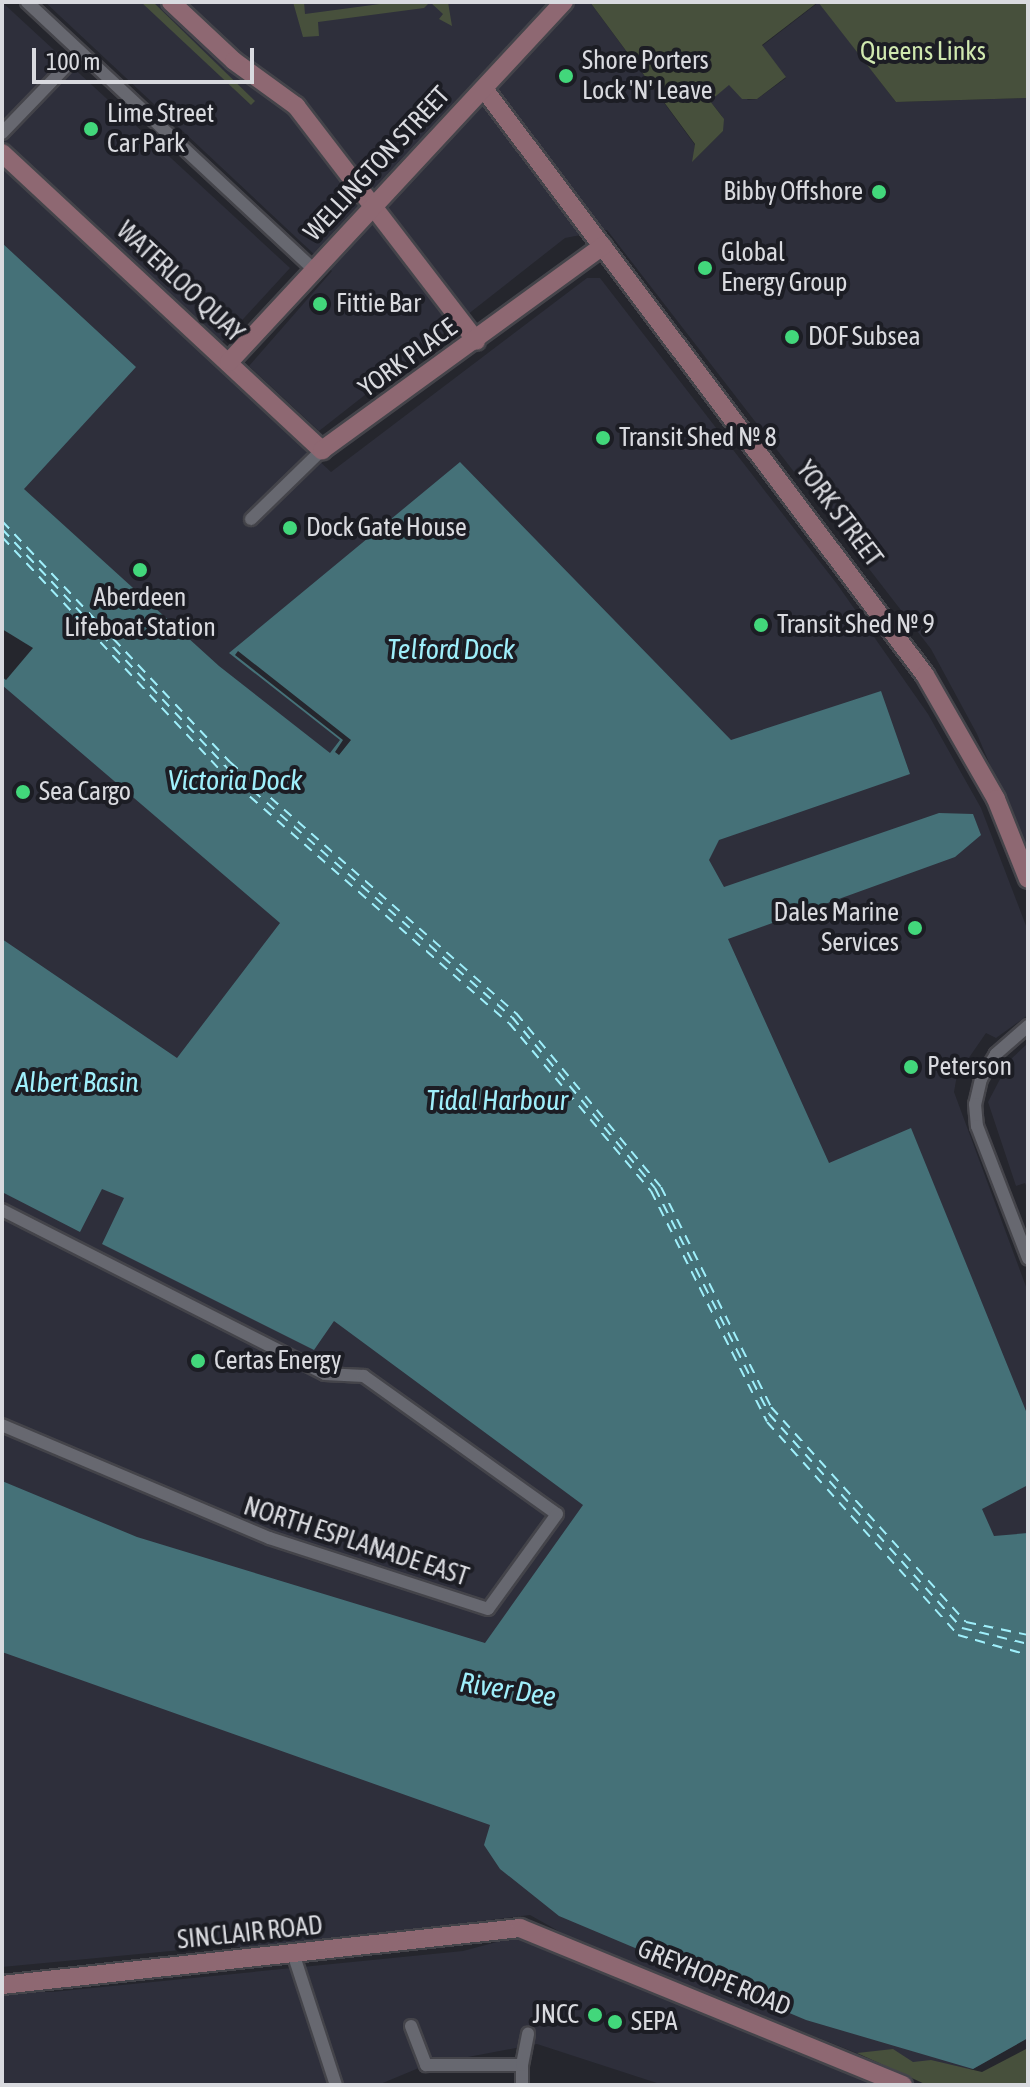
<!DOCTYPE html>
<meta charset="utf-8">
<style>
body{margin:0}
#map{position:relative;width:1030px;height:2087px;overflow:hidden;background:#25262d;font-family:"Asap Condensed",sans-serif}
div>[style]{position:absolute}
.built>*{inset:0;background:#2e2f3b}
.green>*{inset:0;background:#47503c}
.water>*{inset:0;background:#457178}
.pier>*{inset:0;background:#25262d}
.ferry>*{height:2px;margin-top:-1px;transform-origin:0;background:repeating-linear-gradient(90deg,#9feffb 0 10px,transparent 0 18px)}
.roads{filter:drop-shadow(2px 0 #44444a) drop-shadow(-2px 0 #44444a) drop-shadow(0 2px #44444a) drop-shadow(0 -2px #44444a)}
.street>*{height:12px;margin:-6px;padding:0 6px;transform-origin:6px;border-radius:6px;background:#676870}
.secondary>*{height:18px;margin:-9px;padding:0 9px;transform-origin:9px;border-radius:9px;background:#8e6872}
.dots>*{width:22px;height:22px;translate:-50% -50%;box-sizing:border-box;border:4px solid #1c1d24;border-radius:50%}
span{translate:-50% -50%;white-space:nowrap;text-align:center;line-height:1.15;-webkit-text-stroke:8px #1c1d24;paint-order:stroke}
.park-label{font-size:26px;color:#d0e8af}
.poi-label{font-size:26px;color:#d9dadf}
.left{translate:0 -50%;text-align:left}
.right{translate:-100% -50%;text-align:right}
.street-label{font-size:26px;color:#d9dadf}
.water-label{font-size:28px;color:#9feffb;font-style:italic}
.frame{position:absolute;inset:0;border:4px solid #d9dadf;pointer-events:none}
.scale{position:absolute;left:32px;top:48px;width:222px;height:36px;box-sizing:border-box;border:4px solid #d9dadf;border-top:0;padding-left:10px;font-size:24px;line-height:28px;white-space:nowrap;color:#d9dadf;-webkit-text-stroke:6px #1c1d24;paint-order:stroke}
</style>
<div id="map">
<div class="built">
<i style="clip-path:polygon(2px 2px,290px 268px,222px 342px,2px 140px)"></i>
<i style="clip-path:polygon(45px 2px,590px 2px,695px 145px,693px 161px,723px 131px,722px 116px,710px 101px,729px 84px,748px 100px,757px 99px,786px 78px,762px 46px,819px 2px,896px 102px,1028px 98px,1028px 855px,977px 734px,931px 649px,607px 230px,565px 238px,319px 431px,249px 366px,332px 271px)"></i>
<i style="clip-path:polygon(2px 163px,331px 472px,587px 278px,600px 278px,837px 584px,928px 714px,981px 808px,1028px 931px,1028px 1015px,996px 1038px,986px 1033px,957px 1075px,954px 1092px,1028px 1292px,1028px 2038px,973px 2069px,909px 2074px,576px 1941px,530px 1915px,275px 1947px,213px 1947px,2px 1967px)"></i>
<i style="clip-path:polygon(1028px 1043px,1028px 1191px,1025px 1183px,1016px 1186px,988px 1102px,1010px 1060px)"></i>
<i style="clip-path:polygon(512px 1938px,553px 1946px,881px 2085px,663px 2085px,537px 2044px,426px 2065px,378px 2085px,2px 2085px,2px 1991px,52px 1992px,463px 1951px)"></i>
</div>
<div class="green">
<i style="clip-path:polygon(141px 2px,153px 2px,255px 101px,251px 105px)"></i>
<i style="clip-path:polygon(293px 2px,304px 2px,305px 14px,395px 2px,448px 2px,452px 26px,439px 19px,443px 14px,430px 2px,424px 8px,318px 22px,319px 36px,303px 37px)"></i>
<i style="clip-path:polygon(590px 2px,1028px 2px,1028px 98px,896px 102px,818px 2px,762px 45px,786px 77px,757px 99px,742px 99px,729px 85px,710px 101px,724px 119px,723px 131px,692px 162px,695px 144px)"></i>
<i style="clip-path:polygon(1028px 2048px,1028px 2085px,927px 2085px,857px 2053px,893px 2049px,913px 2062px,931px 2060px,982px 2072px)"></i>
</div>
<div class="water">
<i style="clip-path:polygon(2px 243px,136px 367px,24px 489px,219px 666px,330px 753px,340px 740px,229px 653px,460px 462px,731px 740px,881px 691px,910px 774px,719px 840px,709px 860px,724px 887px,939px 813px,973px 814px,981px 835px,955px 857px,728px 939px,829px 1163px,911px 1128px,1028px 1416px,1028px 1485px,982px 1509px,994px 1536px,1028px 1533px,1028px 2038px,973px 2069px,806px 2020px,559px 1916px,500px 1869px,484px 1845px,490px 1825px,2px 1652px,2px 1481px,137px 1537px,485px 1643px,583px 1505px,334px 1321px,314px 1350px,102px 1244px,124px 1198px,102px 1189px,80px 1232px,2px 1192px,2px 939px,177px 1058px,280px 923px,2px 685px)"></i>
</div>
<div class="pier">
<i style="clip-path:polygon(2px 629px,33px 648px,6px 680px,2px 677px)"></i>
<i style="clip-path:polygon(238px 651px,351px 740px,339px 755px,335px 752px,343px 740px,235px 655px)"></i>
</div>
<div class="ferry">
<i style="left:2px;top:521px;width:332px;rotate:46.6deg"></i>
<i style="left:230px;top:762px;width:381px;rotate:41.3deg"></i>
<i style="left:516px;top:1013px;width:226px;rotate:50.2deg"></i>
<i style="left:661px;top:1187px;width:246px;rotate:63.4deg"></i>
<i style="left:771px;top:1407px;width:290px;rotate:47.8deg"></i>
<i style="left:966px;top:1622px;width:63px;rotate:11.8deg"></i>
<i style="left:2px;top:529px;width:327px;rotate:46.7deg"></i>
<i style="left:226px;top:767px;width:380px;rotate:41.2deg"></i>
<i style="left:512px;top:1017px;width:223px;rotate:50.1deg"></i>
<i style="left:655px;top:1188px;width:253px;rotate:63.2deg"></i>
<i style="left:769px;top:1414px;width:288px;rotate:48deg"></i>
<i style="left:962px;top:1628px;width:68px;rotate:13.6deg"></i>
<i style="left:2px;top:537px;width:323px;rotate:46.9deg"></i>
<i style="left:223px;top:773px;width:380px;rotate:41.2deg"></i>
<i style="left:509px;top:1023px;width:220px;rotate:49.8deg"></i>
<i style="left:651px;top:1191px;width:258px;rotate:63.3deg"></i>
<i style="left:767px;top:1422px;width:286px;rotate:48.1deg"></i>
<i style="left:958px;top:1635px;width:73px;rotate:15.9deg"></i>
</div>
<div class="roads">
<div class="street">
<i style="left:27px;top:2px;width:393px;rotate:43deg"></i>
<i style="left:2px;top:133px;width:112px;rotate:-46.1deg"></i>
<i style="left:251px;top:519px;width:99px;rotate:-44.2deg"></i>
<i style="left:1028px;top:1026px;width:43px;rotate:138.8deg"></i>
<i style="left:996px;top:1054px;width:29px;rotate:121deg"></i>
<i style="left:981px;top:1079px;width:26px;rotate:103deg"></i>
<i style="left:975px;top:1104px;width:22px;rotate:85deg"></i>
<i style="left:977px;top:1126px;width:142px;rotate:68.9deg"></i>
<i style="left:2px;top:1210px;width:362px;rotate:26.9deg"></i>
<i style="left:325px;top:1374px;width:39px;rotate:3deg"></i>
<i style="left:364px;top:1376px;width:237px;rotate:35.6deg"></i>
<i style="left:557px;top:1514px;width:117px;rotate:126deg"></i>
<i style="left:488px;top:1609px;width:230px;rotate:-162deg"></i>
<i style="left:269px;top:1538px;width:290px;rotate:-157.1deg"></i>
<i style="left:294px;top:1956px;width:136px;rotate:72deg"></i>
<i style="left:411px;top:2026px;width:42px;rotate:69deg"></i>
<i style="left:426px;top:2065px;width:96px"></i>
<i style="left:522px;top:2065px;width:20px;rotate:90deg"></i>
<i style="left:522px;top:2065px;width:32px;rotate:-79deg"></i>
</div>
<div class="secondary">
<i style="left:171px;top:2px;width:86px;rotate:43.1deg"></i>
<i style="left:234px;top:61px;width:77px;rotate:36deg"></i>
<i style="left:296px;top:106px;width:296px;rotate:52.5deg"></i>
<i style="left:484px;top:89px;width:733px;rotate:53.04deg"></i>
<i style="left:925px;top:675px;width:143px;rotate:60.2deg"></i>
<i style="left:996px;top:799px;width:86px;rotate:68.2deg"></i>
<i style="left:2px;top:153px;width:437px;rotate:42.9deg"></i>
<i style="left:322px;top:450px;width:347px;rotate:-36deg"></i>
<i style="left:229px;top:362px;width:492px;rotate:-47.1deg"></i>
<i style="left:2px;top:1985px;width:521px;rotate:-6.28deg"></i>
<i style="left:520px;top:1928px;width:414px;rotate:22.3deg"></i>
</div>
</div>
<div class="dots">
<i style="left:566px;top:76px;background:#42d77b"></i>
<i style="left:91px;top:129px;background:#42d77b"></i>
<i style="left:879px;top:192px;background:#42d77b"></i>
<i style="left:705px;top:268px;background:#42d77b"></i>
<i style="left:320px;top:304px;background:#42d77b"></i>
<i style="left:792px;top:337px;background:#42d77b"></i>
<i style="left:603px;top:438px;background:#42d77b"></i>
<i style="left:290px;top:528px;background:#42d77b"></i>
<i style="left:140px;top:570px;background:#42d77b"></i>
<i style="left:761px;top:625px;background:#42d77b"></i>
<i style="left:23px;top:792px;background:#42d77b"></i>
<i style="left:915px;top:928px;background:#42d77b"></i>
<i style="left:911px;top:1067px;background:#42d77b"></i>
<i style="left:198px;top:1361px;background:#42d77b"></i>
<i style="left:595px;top:2015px;background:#42d77b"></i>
<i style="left:615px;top:2022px;background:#42d77b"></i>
</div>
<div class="park-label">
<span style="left:923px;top:52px">Queens Links</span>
</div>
<div class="poi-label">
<span class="left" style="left:582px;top:76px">Shore Porters<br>Lock 'N' Leave</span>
<span class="left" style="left:107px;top:129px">Lime Street<br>Car Park</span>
<span class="right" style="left:863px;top:192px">Bibby Offshore</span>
<span class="left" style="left:721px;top:268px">Global<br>Energy Group</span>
<span class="left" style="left:336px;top:304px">Fittie Bar</span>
<span class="left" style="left:808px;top:337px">DOF Subsea</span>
<span class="left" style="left:619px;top:438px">Transit Shed № 8</span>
<span class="left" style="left:306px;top:528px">Dock Gate House</span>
<span style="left:140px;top:613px">Aberdeen<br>Lifeboat Station</span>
<span class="left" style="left:777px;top:625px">Transit Shed № 9</span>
<span class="left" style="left:39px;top:792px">Sea Cargo</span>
<span class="right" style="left:899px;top:928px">Dales Marine<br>Services</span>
<span class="left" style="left:927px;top:1067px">Peterson</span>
<span class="left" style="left:214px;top:1361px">Certas Energy</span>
<span class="right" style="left:579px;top:2015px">JNCC</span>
<span class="left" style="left:631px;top:2022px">SEPA</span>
</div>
<div class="street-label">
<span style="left:377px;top:164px;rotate:-47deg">WELLINGTON STREET</span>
<span style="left:180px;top:282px;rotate:43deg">WATERLOO QUAY</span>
<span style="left:408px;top:358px;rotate:-36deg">YORK PLACE</span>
<span style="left:839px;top:514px;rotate:53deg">YORK STREET</span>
<span style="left:356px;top:1542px;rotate:18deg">NORTH ESPLANADE EAST</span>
<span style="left:250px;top:1933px;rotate:-6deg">SINCLAIR ROAD</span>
<span style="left:714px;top:1978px;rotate:22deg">GREYHOPE ROAD</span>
</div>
<div class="water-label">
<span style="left:451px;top:649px">Telford Dock</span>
<span style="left:235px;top:780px">Victoria Dock</span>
<span style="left:77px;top:1082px">Albert Basin</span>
<span style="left:497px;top:1100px">Tidal Harbour</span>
<span style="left:508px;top:1689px;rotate:9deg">River Dee</span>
</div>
<div class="frame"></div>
<div class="scale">100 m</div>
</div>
